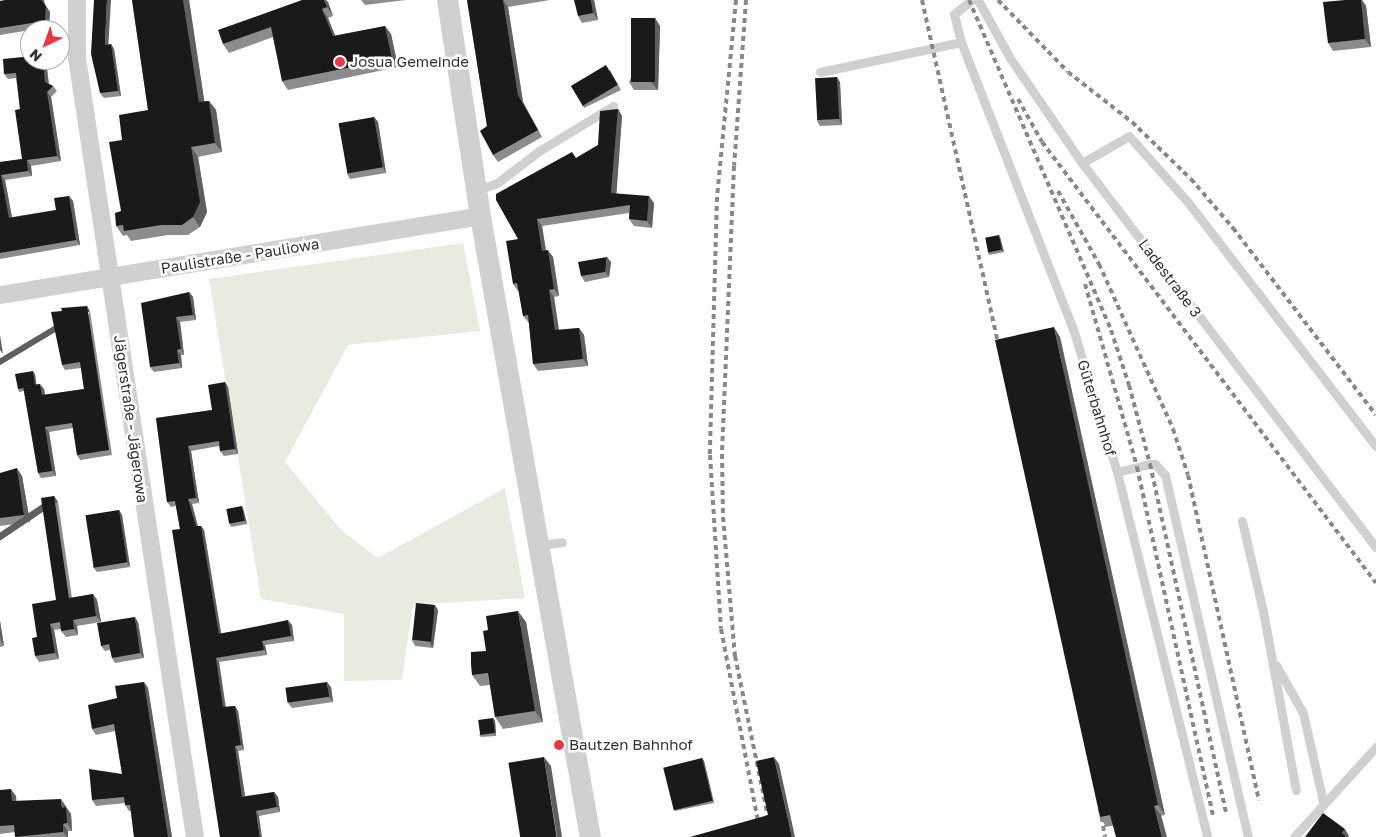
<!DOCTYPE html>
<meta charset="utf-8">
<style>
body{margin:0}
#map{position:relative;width:1376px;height:837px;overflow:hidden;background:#fff;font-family:"Golos Text",sans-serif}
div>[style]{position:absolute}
.green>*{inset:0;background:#e6ecdf}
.service>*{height:9px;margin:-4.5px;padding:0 4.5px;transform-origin:4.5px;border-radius:4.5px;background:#d0d0d0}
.minor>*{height:18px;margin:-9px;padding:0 9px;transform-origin:9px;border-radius:9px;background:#d0d0d0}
.tertiary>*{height:21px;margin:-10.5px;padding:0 10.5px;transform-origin:10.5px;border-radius:10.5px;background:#d0d0d0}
.rail>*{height:4px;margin-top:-2px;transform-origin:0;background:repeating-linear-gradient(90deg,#888 0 5px,transparent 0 9px)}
.wall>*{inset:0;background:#8c8c8c}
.shaded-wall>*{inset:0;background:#5f5f5f;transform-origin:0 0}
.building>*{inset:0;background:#1a1a1a;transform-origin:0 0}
.dots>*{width:14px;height:14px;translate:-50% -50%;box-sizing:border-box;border:2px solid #fff;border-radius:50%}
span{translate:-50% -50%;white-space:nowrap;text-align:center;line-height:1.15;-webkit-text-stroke:5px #fff;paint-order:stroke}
.poi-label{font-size:15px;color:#333}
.left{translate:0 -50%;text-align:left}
.street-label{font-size:15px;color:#333}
.north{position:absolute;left:20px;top:20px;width:50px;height:50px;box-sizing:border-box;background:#fff;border:1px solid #adadad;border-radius:50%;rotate:222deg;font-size:14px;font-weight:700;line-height:20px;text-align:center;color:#333}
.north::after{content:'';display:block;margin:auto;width:18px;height:22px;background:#e63946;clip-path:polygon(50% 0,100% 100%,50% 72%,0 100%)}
</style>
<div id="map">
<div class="green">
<i style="clip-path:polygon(463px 243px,480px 331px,348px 345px,285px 462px,342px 531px,378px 558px,505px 488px,525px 598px,413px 605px,402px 680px,344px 681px,344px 614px,261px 599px,209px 279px)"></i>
</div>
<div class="service">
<i style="left:972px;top:0;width:23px;rotate:142deg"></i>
<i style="left:954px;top:14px;width:29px;rotate:76deg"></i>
<i style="left:961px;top:42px;width:308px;rotate:68.7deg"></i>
<i style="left:1073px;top:329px;width:150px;rotate:72.9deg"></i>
<i style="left:1117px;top:472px;width:376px;rotate:76.1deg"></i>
<i style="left:978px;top:0;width:66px;rotate:61.1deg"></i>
<i style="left:1010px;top:58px;width:127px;rotate:55.6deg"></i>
<i style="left:1082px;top:163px;width:484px;rotate:52.6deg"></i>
<i style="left:820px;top:72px;width:144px;rotate:-12deg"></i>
<i style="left:1082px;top:163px;width:54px;rotate:-29.9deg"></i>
<i style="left:1129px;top:136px;width:87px;rotate:48.3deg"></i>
<i style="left:1187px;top:201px;width:309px;rotate:52.4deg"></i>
<i style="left:477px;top:190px;width:21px;rotate:-19deg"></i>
<i style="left:497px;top:183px;width:53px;rotate:-37.3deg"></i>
<i style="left:539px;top:151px;width:87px;rotate:-31.3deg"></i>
<i style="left:1117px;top:472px;width:34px;rotate:-14deg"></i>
<i style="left:1150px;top:464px;width:5px"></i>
<i style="left:1155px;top:464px;width:15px;rotate:48deg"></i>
<i style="left:1165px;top:475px;width:371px;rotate:77.1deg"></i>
<i style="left:1242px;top:521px;width:92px;rotate:76.9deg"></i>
<i style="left:1263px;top:611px;width:182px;rotate:79.6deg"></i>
<i style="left:539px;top:545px;width:23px;rotate:-7deg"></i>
<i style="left:1276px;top:665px;width:55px;rotate:60.6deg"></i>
<i style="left:1303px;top:713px;width:91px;rotate:77.3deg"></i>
<i style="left:1294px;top:837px;width:122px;rotate:-47.7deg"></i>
</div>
<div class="minor">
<i style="left:77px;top:0;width:58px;rotate:90deg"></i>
<i style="left:77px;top:58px;width:788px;rotate:81.39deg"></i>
<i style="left:0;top:295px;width:486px;rotate:-9.3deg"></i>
</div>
<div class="tertiary">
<i style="left:447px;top:0;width:219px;rotate:81.3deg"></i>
<i style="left:480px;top:216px;width:631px;rotate:79.96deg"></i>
</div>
<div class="rail">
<i style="left:736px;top:0;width:198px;rotate:95.5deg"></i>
<i style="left:717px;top:197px;width:258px;rotate:91.6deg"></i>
<i style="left:710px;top:455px;width:174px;rotate:86.4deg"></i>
<i style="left:721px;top:629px;width:212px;rotate:79.1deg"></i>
<i style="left:746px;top:0;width:166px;rotate:94.1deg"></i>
<i style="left:734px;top:166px;width:288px;rotate:92.4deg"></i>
<i style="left:722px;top:454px;width:63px;rotate:89.1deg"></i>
<i style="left:723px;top:517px;width:140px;rotate:85.1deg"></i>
<i style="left:735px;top:656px;width:185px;rotate:78.4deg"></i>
<i style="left:922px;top:0;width:362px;rotate:77.5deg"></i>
<i style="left:969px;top:0;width:359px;rotate:66.7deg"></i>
<i style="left:1111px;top:330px;width:58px;rotate:71.9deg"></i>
<i style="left:1129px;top:385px;width:82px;rotate:75.1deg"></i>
<i style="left:1150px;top:464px;width:356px;rotate:77.7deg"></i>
<i style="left:998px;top:0;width:100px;rotate:45.8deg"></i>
<i style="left:1068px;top:72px;width:81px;rotate:38deg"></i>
<i style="left:1132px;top:122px;width:82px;rotate:44deg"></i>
<i style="left:1191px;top:179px;width:65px;rotate:49.4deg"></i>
<i style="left:1233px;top:228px;width:235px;rotate:52.6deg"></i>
<i style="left:1018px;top:99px;width:49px;rotate:60.8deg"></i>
<i style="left:1042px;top:142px;width:553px;rotate:52.86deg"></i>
<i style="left:1058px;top:191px;width:84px;rotate:60.7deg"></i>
<i style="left:1099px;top:264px;width:181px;rotate:65.8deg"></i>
<i style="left:1173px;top:429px;width:48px;rotate:71.9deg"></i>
<i style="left:1188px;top:475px;width:333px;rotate:77.7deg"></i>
<i style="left:1085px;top:284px;width:190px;rotate:74.1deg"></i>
<i style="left:1137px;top:467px;width:356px;rotate:77.7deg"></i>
<i style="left:1100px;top:808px;width:29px;rotate:80deg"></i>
</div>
<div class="wall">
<i style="clip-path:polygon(6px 0,44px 0,45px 5px,50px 12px,49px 27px,0 35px,0 1px)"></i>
<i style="clip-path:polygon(132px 0,189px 0,204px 101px,209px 101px,216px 110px,222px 152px,198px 157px,207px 212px,200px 227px,188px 235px,168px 235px,131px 241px,127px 235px,123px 236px,116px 226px,121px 211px,122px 140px,148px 110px)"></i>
<i style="clip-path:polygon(361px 0,406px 0,365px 5px)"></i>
<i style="clip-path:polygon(467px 0,550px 0,508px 7px,523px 102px,542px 137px,498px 162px,493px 155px,487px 126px)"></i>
<i style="clip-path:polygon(594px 0,598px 20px,582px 23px,578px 16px)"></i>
<i style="clip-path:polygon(1345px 0,1362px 0,1366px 6px,1371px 47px,1333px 51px,1328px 43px)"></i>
<i style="clip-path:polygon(328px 2px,333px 16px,328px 18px,335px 36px,385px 26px,391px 34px,398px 67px,288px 90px,282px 81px,273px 37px,229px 53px,223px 44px)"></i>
<i style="clip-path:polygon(655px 18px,660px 26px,658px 90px,634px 90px,629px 82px)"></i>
<i style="clip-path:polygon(111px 44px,114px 49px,121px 96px,104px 98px,100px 93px,108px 45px)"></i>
<i style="clip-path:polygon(30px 60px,46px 60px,49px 84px,53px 86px,57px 91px,51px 97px,61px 161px,31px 166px,32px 176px,5px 180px,12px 217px,56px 210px,69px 196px,73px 201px,80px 245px,0 259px,0 162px,22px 159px,20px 109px,16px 78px,8px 79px,4px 74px)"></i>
<i style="clip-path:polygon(610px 70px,621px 90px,584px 108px,581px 103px)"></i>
<i style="clip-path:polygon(837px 77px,840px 82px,842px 125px,820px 126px,817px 121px)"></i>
<i style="clip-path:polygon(618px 109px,622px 116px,616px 194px,654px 203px,652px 228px,634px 226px,629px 219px,629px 213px,542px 226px,546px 250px,553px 257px,559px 296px,554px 297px,559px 330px,579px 328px,584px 335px,588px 366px,538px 371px,533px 364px,529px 323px,523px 316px,519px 291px,518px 291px,513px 284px,518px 239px,576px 158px,598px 145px)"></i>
<i style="clip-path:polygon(374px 117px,378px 122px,386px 173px,350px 179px,347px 174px)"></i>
<i style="clip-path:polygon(1000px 237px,1004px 252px,989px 255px,988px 252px)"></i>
<i style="clip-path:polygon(611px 262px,609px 277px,585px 282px,581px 276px)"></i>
<i style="clip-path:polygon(189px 292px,193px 297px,196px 320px,180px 322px,184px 355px,181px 355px,182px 368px,154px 372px,150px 367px)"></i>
<i style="clip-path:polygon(90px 311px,112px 455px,80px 460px,77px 455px,73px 428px,49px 432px,56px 476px,41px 478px,38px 473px,24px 391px,19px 392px,18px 389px,35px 374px,36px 384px,44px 389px,45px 395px,84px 389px,81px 368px,65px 370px,62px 365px)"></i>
<i style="clip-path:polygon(1060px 337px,1165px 815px,1106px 827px,1100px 817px)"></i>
<i style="clip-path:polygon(225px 382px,228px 387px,238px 454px,224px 456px,220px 451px,219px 446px,191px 451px,199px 503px,192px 504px,198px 526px,201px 526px,204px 530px,221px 633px,292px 625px,294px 641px,265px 645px,267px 655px,219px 662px,226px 707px,235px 706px,238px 711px,244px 750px,238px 751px,245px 796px,274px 792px,278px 797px,280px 812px,259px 816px,220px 837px,180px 529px,176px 506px,171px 507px,167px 502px,156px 418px,212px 410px)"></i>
<i style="clip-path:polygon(0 473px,22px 476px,30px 522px,0 526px)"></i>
<i style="clip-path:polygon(54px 496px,58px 502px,72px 598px,93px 594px,97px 600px,101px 622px,77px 626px,78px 635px,66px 637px,61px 631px,61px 629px,54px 630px,59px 659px,39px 662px,35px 656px,37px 637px,56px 600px)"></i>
<i style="clip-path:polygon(243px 508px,247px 524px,231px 527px,230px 524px)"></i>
<i style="clip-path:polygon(119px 510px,122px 515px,130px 567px,97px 572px,93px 567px)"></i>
<i style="clip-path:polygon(438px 610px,433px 648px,415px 646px,412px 640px)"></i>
<i style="clip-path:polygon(0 621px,4px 646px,0 647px)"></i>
<i style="clip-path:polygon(138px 622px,144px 658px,115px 663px,112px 658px,110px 650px,105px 651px,101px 646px)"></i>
<i style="clip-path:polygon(526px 622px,543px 722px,503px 729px,495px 717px,490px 685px,480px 686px,472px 675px,486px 651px)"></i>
<i style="clip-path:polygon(144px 682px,148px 688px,172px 837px,134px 837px,131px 811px,129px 811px,125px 805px,125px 803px,96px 806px,92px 800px,122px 774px,115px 731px,96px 735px,92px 729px,117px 698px)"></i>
<i style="clip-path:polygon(331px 687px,333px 702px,292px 708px,288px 703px)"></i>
<i style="clip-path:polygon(495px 720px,496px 736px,481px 737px,479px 735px)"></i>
<i style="clip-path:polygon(702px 758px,704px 761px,714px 803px,675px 811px,673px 808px)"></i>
<i style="clip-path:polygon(0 790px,16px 796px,16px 801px,66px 806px,66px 808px,71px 814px,72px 831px,68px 831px,68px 837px,15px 837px,15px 832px,0 834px)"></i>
</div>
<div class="shaded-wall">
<i style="clip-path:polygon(41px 0,44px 0,45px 7px,41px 1px)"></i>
<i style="clip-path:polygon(107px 0,111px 0,108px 50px,105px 45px)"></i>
<i style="clip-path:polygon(183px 0,189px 0,206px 112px,199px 102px)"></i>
<i style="clip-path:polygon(324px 0,326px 0,328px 2px,333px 16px,327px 7px)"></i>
<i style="clip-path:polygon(503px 0,508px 7px,523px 102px,542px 137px,518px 95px)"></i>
<i style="clip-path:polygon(591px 0,594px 0,598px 20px,593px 13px)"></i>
<i style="clip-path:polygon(1361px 0,1362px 0,1366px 6px,1371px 47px,1365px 39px)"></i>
<i style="clip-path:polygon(46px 6px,50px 12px,49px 27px,45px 21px)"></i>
<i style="clip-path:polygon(322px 9px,328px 18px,339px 45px,333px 36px)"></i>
<i style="clip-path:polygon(655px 18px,660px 26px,658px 90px,652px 83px)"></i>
<i style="clip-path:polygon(385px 26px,391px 34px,398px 67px,392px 59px)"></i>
<i style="clip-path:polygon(111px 44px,114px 49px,121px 96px,118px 91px)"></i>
<i style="clip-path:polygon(43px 60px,46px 60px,49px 87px,45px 82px)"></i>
<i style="clip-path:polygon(837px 77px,840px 82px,842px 125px,839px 119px)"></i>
<i style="clip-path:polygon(47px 92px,51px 97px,61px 161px,57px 156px)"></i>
<i style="clip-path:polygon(209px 101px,216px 110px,222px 152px,215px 143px)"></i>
<i style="clip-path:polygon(618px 109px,622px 116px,616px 200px,611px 193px)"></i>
<i style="clip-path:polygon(374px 117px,378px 122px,386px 173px,383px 167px)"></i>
<i style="clip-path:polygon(191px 147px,198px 157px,207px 212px,200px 227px,193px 217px)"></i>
<i style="clip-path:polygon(27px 160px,31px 166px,32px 176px,28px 171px)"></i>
<i style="clip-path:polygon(1px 175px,5px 180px,13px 223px,9px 218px)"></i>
<i style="clip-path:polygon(69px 196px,73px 201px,80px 245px,76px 240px)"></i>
<i style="clip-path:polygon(649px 196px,654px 203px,652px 228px,647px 221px)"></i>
<i style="clip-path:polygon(537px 219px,542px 226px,547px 258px,542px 251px)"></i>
<i style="clip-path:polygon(999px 235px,1000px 237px,1004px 252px,1002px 250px)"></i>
<i style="clip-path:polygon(548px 250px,553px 257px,559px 296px,554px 289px)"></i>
<i style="clip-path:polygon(607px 257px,611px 262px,609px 277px,605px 272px)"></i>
<i style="clip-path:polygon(549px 290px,554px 297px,560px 338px,555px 330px)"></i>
<i style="clip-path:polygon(189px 292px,193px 297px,196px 320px,193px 315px)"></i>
<i style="left:87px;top:306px;width:6px;height:146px;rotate:59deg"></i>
<i style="clip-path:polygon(176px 317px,180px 322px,184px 355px,181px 349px)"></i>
<i style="clip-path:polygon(1054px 327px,1060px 337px,1165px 815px,1158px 805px)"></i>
<i style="clip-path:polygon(579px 328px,584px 335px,588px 366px,583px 359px)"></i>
<i style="clip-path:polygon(0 335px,3px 354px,0 350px)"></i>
<i style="clip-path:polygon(177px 350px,181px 355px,182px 368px,179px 363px)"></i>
<i style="clip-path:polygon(33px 371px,35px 374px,37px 389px,35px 387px)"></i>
<i style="clip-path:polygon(225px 382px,228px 387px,238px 454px,235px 449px)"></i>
<i style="clip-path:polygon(40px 384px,44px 389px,46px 400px,42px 395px)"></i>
<i style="clip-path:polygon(45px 427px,49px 432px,56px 476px,52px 471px)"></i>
<i style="clip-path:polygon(188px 446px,191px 451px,199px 503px,196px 498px)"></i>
<i style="clip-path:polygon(17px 468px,22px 476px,30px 522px,24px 515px)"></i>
<i style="left:54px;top:496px;width:7px;height:103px;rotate:56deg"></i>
<i style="clip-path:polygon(188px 499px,192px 504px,199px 531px,196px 526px)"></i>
<i style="clip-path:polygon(242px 506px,243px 508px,247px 524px,245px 521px)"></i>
<i style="clip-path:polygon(119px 510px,122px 515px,130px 567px,127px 562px)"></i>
<i style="clip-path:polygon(201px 526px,204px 530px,222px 639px,219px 634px)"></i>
<i style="clip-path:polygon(93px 594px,97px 600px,101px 622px,96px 616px)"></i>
<i style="clip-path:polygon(435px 605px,438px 610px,433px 648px,430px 643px)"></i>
<i style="clip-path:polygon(518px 611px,526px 622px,543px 722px,535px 711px)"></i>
<i style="clip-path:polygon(135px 617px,138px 622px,144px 658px,140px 653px)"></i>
<i style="clip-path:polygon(73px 620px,77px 626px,78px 635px,74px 629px)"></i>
<i style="clip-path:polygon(288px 620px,292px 625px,294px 641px,291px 636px)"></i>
<i style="clip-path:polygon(0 621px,4px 646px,1px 641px,0 636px)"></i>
<i style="clip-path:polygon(50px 624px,54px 630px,59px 659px,55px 653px)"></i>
<i style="clip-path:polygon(262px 641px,265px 645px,267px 655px,264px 650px)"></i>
<i style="clip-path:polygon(216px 658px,219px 662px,226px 712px,223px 707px)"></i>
<i style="clip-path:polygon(144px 682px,148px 688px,172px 837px,168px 837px)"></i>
<i style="clip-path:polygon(327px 682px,331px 687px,333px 702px,329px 697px)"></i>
<i style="clip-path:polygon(235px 706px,238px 711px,244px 750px,241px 745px)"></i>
<i style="clip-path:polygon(493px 718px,495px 720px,496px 736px,495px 733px)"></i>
<i style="clip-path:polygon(235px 746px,238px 751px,246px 802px,242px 797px)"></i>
<i style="clip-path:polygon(544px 757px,551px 766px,562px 837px,557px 837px)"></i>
<i style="clip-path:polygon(774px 757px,779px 764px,795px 837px,792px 837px)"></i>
<i style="clip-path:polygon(702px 758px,704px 761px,714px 803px,713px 801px)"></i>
<i style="clip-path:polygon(11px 789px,16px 796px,17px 808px,12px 801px)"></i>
<i style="clip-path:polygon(274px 792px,278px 797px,280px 812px,277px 807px)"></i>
<i style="clip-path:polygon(61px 799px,71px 814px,72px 831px,67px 823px,62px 808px)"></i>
<i style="clip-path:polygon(1154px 806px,1161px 815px,1167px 837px,1162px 837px)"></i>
<i style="clip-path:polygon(256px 811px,259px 816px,262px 837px,260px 837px)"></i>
<i style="clip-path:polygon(63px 824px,68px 831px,68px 837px,67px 837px,63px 832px)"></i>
<i style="clip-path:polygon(1345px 829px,1349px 836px,1348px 837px,1344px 837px,1342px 833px)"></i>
</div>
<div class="building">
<i style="clip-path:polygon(6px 0,41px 0,46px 6px,45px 21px,0 28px,0 1px)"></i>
<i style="clip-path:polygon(94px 0,107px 0,105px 45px,111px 44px,118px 91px,100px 93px,91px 54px)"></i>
<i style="clip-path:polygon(132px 0,183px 0,199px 102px,209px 101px,215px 143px,191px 147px,200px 202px,193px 217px,182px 225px,161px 225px,124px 231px,123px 225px,116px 226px,115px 213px,121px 211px,109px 142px,122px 140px,119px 115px,148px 110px)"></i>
<i style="clip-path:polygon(302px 0,324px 0,327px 7px,322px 9px,333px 36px,385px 26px,392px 59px,282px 81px,271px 27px,223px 44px,218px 30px)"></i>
<i style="clip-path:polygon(467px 0,506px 0,503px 0,518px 95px,538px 130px,493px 155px,480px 131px,487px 126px)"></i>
<i style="clip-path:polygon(574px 0,591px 0,593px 13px,578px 16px)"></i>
<i style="clip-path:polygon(1345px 0,1361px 0,1365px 39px,1328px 43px,1323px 2px)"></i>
<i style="left:631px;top:18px;width:24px;height:64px"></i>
<i style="clip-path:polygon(30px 51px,30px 60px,43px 60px,45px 82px,53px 86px,47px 92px,57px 156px,27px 160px,28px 171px,1px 175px,9px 218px,56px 210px,54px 198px,69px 196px,76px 240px,0 253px,0 162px,22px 159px,15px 110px,20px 109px,16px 73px,4px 74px,3px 59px,23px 57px,23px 52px)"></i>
<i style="left:606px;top:65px;width:23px;height:41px;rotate:59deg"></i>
<i style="left:837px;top:77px;width:42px;height:22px;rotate:87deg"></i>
<i style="clip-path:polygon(618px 109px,611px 193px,649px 196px,647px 221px,629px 219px,630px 205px,537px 219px,542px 251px,548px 250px,554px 289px,549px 290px,555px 330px,579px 328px,583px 359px,533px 364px,528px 315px,523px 316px,517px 283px,513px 284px,506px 241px,518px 239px,496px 200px,496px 194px,572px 152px,576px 158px,598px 145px,600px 111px)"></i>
<i style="left:374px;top:117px;width:51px;height:36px;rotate:80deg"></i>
<i style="left:999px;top:235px;width:15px;height:14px;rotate:79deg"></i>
<i style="clip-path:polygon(607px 257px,605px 272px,581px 276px,578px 262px)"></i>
<i style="clip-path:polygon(189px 292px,193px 315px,176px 317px,181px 349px,177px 350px,179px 363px,150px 367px,141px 303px)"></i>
<i style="clip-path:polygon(87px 306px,109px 450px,77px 455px,72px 423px,45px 427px,52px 471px,38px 473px,23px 386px,40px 384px,42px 395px,84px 389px,80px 362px,62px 365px,51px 312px,62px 311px,61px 308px)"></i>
<i style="clip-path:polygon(1054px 327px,1158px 805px,1154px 806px,1162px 837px,1116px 837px,1110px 815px,1100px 817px,995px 340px)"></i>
<i style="clip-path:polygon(33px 371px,35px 385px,23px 386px,24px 388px,18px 389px,15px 374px)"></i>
<i style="clip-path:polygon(225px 382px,235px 449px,220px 451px,219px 441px,188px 446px,196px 498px,188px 499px,196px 526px,201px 526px,219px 634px,288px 620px,291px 636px,262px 641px,264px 650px,216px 658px,223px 707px,235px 706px,241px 745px,235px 746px,242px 797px,274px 792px,277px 807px,256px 811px,260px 837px,220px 837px,172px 530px,180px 529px,175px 501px,167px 502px,156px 418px,212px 410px,208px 385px)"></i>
<i style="clip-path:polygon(17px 468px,24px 515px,0 518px,0 473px)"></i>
<i style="clip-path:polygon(54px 496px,69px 598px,93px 594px,96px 616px,73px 620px,74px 629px,61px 631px,60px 622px,50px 624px,55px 653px,35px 656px,32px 638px,37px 637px,32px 604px,56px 600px,41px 498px)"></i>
<i style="left:242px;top:506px;width:15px;height:16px;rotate:79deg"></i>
<i style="left:119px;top:510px;width:53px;height:34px;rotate:81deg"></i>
<i style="left:416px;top:603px;width:19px;height:37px;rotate:6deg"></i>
<i style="clip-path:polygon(518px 611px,535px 711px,495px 717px,488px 673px,472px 675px,471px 664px,471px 652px,486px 651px,483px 631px,488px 630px,486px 616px)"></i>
<i style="clip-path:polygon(135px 617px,140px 653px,112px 658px,109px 644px,101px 646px,97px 623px)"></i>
<i style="clip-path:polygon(144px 682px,168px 837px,134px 837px,130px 805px,125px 805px,124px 797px,92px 800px,89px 769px,122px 774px,114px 724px,92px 729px,88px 705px,117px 698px,115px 686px)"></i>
<i style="left:327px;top:682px;width:15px;height:42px;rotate:82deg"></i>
<i style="left:493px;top:718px;width:15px;height:15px;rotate:82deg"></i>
<i style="left:544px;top:757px;width:81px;height:36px;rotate:81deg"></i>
<i style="clip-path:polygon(774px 757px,792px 837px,690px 837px,768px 815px,756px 761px)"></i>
<i style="left:702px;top:758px;width:44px;height:40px;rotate:76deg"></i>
<i style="clip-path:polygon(11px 789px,12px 801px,61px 799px,62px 808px,66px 807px,67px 823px,63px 824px,63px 832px,15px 837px,14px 825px,0 826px,0 790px)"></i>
<i style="clip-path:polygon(1323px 813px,1345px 829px,1342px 833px,1346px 837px,1305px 837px)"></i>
</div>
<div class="dots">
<i style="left:340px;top:62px;background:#e63946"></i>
<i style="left:559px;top:745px;background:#e63946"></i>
</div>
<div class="poi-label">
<span class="left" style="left:350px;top:62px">Josua Gemeinde</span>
<span class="left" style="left:569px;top:745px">Bautzen Bahnhof</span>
</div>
<div class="street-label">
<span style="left:240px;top:256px;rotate:-9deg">Paulistraße - Pauliowa</span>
<span style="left:1170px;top:278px;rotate:53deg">Ladestraße 3</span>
<span style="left:1097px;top:408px;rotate:73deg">Güterbahnhof</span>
<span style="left:131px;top:419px;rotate:82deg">Jägerstraße - Jägerowa</span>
</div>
<div class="north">N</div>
</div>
